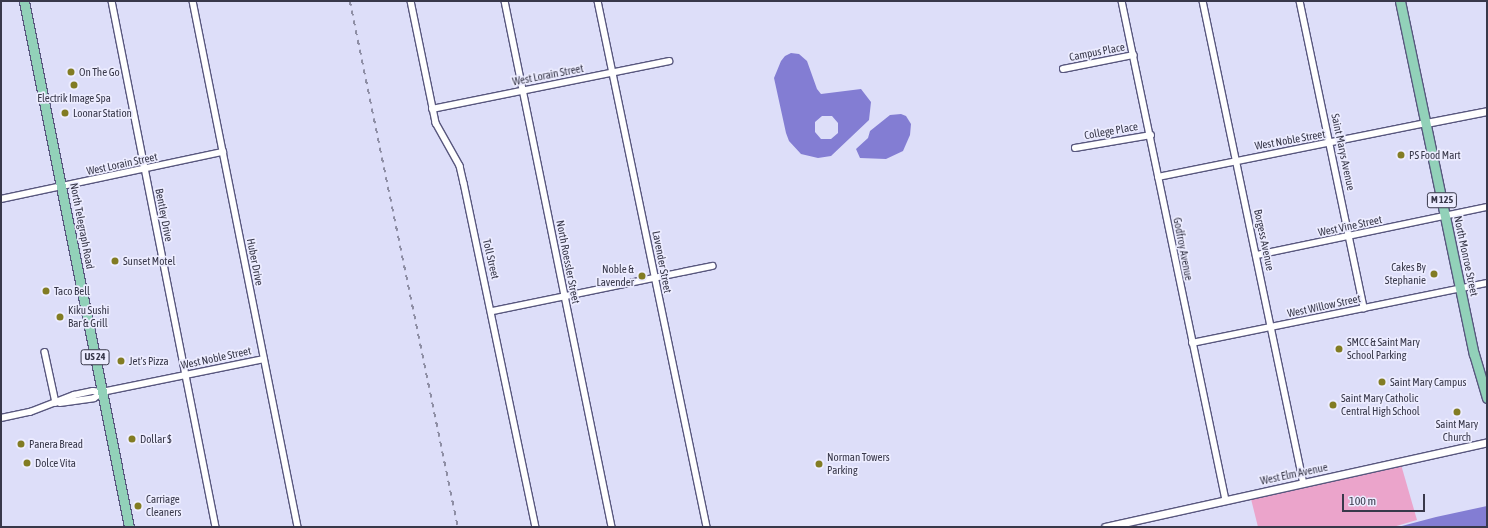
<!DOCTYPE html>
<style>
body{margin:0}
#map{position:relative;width:1488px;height:528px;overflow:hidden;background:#dddef9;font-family:"Asap Condensed",sans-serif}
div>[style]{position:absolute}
.green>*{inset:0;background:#eba4cb}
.water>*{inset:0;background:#837dd3}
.roads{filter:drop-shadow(1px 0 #58577e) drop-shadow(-1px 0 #58577e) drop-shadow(0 1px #58577e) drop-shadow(0 -1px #58577e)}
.minor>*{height:5.5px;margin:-2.75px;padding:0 2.75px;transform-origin:2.75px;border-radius:2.75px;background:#fff}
.tertiary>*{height:7px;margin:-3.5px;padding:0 3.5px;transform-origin:3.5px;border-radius:3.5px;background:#fff}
.primary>*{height:9px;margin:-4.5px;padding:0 4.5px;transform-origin:4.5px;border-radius:4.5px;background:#92d1b9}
.rail>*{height:1.5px;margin-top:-0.75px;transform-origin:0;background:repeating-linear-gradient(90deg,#8e8ea5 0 5px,transparent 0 10px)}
.dots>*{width:11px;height:11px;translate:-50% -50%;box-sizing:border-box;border:2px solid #ececff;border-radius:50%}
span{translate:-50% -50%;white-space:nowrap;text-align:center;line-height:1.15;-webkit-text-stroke:3.5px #ececff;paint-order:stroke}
.shield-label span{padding:1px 3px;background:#ececff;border:1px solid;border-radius:3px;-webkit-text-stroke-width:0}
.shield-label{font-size:10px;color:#38384a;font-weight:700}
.street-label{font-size:11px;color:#38384a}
.poi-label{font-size:11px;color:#38384a}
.left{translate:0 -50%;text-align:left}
.right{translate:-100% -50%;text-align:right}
.frame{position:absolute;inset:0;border:2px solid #38384a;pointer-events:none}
.scale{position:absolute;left:1342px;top:494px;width:83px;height:18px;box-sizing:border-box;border:2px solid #38384a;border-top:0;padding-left:5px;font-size:12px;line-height:14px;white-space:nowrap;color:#38384a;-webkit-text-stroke:3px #ececff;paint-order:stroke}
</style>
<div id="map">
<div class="green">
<i style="clip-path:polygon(1400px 461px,1417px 520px,1393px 527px,1258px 527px,1250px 495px)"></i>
</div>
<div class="water">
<i style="clip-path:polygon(evenodd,791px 53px,799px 54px,807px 61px,817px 89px,821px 94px,861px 89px,871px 102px,869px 120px,831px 156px,818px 158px,801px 154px,789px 141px,786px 133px,774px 78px,781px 61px,785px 56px,791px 53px,822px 116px,832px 116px,838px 123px,838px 133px,831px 139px,821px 139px,815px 132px,815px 122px,822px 116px)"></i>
<i style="clip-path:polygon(901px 114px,906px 116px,911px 124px,910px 135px,903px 151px,886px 159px,860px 158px,856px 149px,868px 138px,870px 131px,890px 115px)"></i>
<i style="clip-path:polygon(1487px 506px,1487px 527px,1398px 527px,1436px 517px)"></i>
</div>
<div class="roads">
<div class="minor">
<i style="left:112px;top:1px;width:536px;rotate:78.82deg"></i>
<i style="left:193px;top:1px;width:536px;rotate:78.71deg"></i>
<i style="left:411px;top:1px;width:125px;rotate:78.4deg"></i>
<i style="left:436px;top:123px;width:49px;rotate:60.8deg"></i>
<i style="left:460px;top:166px;width:17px;rotate:77deg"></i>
<i style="left:464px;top:183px;width:351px;rotate:78.2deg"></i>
<i style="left:505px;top:1px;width:537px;rotate:78.5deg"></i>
<i style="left:598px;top:1px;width:537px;rotate:78.29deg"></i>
<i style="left:1122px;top:1px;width:510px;rotate:78.23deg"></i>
<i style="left:1203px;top:1px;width:492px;rotate:78.2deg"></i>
<i style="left:1300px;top:1px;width:314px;rotate:78.2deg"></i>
<i style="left:1063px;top:69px;width:72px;rotate:-11.2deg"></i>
<i style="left:432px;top:109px;width:242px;rotate:-11.4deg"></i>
<i style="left:1075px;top:148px;width:77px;rotate:-9.7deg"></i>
<i style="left:1158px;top:177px;width:273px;rotate:-11.4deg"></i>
<i style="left:1px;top:199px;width:227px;rotate:-12deg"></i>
<i style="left:1257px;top:255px;width:235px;rotate:-11.8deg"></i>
<i style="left:493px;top:311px;width:224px;rotate:-11.6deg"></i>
<i style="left:1192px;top:343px;width:301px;rotate:-11.5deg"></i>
<i style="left:45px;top:352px;width:52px;rotate:77.8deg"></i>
<i style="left:60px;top:403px;width:34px;rotate:-8deg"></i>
<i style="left:94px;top:398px;width:9px;rotate:-32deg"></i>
<i style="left:1px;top:418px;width:30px;rotate:-12deg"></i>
<i style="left:30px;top:412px;width:47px;rotate:-21.1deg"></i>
<i style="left:74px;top:395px;width:19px;rotate:-12deg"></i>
<i style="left:93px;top:391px;width:9px;rotate:6deg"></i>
<i style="left:102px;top:392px;width:165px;rotate:-11.5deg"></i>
</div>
<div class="tertiary">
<i style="left:1426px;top:123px;width:62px;rotate:-11.1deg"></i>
<i style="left:1105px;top:527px;width:391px;rotate:-12.5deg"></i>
</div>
<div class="primary">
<i style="left:24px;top:1px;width:536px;rotate:78.71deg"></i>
<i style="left:1400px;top:1px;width:361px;rotate:78.2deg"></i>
<i style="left:1474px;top:354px;width:46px;rotate:73.5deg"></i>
</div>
</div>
<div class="rail">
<i style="left:350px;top:1px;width:537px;rotate:78.4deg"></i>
</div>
<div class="dots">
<i style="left:71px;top:72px;background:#827c23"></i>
<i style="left:74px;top:85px;background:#827c23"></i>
<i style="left:65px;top:113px;background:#827c23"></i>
<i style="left:1401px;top:155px;background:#827c23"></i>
<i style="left:115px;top:261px;background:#827c23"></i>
<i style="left:1434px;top:274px;background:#827c23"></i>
<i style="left:642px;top:276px;background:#827c23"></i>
<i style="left:46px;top:291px;background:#827c23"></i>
<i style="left:60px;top:317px;background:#827c23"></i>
<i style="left:1339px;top:349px;background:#827c23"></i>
<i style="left:121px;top:361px;background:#827c23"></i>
<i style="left:1382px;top:382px;background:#827c23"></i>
<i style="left:1333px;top:405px;background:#827c23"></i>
<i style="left:1457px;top:412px;background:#827c23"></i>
<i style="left:132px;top:439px;background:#827c23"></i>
<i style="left:21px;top:444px;background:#827c23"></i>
<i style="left:27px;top:463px;background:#827c23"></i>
<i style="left:819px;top:464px;background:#827c23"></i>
<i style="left:138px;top:506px;background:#827c23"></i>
</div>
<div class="shield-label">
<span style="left:1442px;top:200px">M 125</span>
<span style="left:95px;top:357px">US 24</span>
</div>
<div class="street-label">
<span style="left:1097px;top:52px;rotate:-11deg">Campus Place</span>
<span style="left:548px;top:75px;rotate:-11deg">West Lorain Street</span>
<span style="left:1111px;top:131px;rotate:-10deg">College Place</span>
<span style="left:1290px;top:140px;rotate:-10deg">West Noble Street</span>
<span style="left:1343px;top:152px;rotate:78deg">Saint Marys Avenue</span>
<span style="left:122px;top:164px;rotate:-12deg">West Lorain Street</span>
<span style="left:164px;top:215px;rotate:79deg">Bentley Drive</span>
<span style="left:82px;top:226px;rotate:79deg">North Telegraph Road</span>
<span style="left:1350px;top:226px;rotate:-12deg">West Vine Street</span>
<span style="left:1264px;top:240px;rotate:78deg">Borgess Avenue</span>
<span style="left:1183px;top:249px;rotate:79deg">Godfroy Avenue</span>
<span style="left:1466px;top:256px;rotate:78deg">North Monroe Street</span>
<span style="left:491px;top:259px;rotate:77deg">Toll Street</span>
<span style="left:255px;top:262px;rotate:79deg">Huber Drive</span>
<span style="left:568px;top:262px;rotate:79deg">North Roessler Street</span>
<span style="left:662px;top:262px;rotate:79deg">Lavender Street</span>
<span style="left:1324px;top:306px;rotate:-12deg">West Willow Street</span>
<span style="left:216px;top:358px;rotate:-12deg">West Noble Street</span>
<span style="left:1294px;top:474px;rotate:-12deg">West Elm Avenue</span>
</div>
<div class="poi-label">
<span class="left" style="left:79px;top:72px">On The Go</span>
<span style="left:74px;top:98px">Electrik Image Spa</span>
<span class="left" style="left:73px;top:113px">Loonar Station</span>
<span class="left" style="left:1409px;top:155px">PS Food Mart</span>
<span class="left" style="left:123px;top:261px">Sunset Motel</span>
<span class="right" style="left:1426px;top:274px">Cakes By<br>Stephanie</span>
<span class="right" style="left:634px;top:276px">Noble &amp;<br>Lavender</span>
<span class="left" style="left:54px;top:291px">Taco Bell</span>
<span class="left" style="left:68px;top:317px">Kiku Sushi<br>Bar &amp; Grill</span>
<span class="left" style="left:1347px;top:349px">SMCC &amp; Saint Mary<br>School Parking</span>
<span class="left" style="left:129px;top:361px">Jet's Pizza</span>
<span class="left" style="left:1390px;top:382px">Saint Mary Campus</span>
<span class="left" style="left:1341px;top:405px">Saint Mary Catholic<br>Central High School</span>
<span style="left:1457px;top:431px">Saint Mary<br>Church</span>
<span class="left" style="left:140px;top:439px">Dollar $</span>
<span class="left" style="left:29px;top:444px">Panera Bread</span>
<span class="left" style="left:827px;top:464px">Norman Towers<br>Parking</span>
<span class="left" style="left:35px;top:463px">Dolce Vita</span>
<span class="left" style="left:146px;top:506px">Carriage<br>Cleaners</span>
</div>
<div class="frame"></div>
<div class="scale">100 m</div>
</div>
